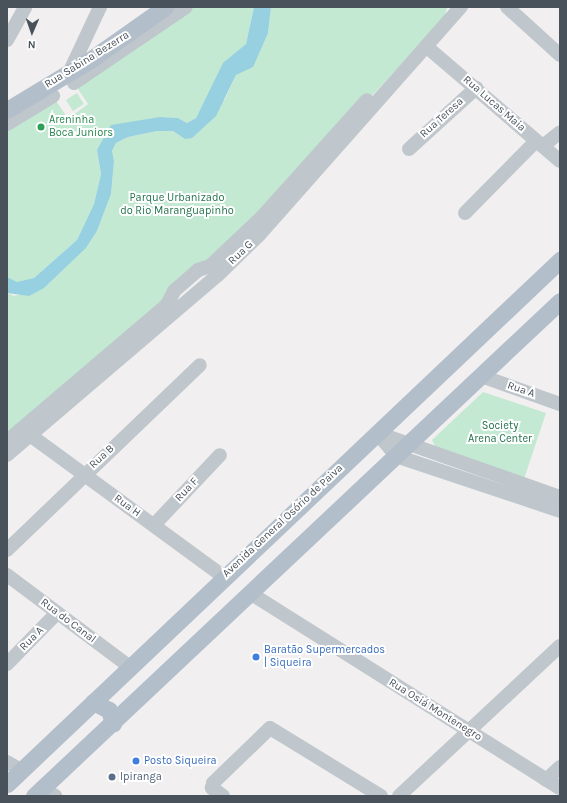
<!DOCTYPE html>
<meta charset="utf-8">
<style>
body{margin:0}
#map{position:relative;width:567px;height:803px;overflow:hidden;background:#f1efef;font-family:Karla,sans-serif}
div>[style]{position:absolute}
.green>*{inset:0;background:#c3e9d2;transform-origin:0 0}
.water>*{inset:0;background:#96d0e1}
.minor>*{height:14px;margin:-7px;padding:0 7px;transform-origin:7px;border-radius:7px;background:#bfc6cc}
.major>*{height:17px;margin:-8.5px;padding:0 8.5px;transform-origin:8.5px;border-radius:8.5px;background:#b2beca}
.dots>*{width:11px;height:11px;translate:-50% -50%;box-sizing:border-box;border:2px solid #fff;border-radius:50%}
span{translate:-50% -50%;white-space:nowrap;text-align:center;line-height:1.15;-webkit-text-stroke:4px #fff;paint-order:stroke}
.street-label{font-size:11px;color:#49525a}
.leisure-label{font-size:11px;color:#27864d}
.left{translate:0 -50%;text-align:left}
.park-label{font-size:11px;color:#23724c}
.shop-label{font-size:11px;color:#366cbe}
.service-label{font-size:11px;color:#4e5e75}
.frame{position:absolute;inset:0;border:8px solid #49525a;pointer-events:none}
.north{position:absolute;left:12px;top:12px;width:40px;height:40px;-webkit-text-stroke:3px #fff;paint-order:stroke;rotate:182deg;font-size:11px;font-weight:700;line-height:16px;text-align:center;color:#49525a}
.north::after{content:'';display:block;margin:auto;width:14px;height:18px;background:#49525a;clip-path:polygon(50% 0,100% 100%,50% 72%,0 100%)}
</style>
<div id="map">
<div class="green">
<i style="clip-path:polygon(186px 7px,254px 7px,246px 44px,223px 64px,196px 118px,187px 123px,178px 118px,160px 117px,97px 150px,101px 174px,94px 204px,77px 240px,34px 278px,17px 283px,7px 277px,7px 124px,53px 96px,68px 119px,88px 104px,74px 83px)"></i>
<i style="clip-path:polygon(271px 7px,447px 7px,445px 16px,292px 183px,7px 441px,7px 293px,14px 296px,44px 288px,86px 248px,97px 231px,111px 194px,114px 161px,112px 151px,116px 143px,128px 137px,157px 131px,173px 131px,185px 139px,225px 99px,236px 75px,268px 33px)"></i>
<i style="left:77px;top:93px;width:13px;height:13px;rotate:58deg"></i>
<i style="clip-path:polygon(483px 392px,546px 413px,524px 479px,436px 448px,432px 440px)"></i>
</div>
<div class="water">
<i style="clip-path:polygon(254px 7px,271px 7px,268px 33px,253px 67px,236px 75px,216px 116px,192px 138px,185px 139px,173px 131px,157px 131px,128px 137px,116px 143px,112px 151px,114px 161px,111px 194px,97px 231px,86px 248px,44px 288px,29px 296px,7px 293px,7px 277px,17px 282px,34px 278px,77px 240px,94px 204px,101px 174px,97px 150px,111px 125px,160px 117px,178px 118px,187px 123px,196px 118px,223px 63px,246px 44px)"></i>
</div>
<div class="minor">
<i style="left:507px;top:7px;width:72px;rotate:42.2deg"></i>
<i style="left:7px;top:40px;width:38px;rotate:-61deg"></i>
<i style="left:427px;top:47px;width:175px;rotate:40.6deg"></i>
<i style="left:70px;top:71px;width:71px;rotate:-64.9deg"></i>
<i style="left:74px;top:83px;width:135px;rotate:-34.2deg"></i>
<i style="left:7px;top:124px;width:54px;rotate:-31.3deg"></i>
<i style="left:543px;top:146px;width:22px;rotate:-39deg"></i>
<i style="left:409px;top:149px;width:91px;rotate:-42.3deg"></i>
<i style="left:465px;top:213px;width:101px;rotate:-45.4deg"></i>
<i style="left:481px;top:376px;width:84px;rotate:19.5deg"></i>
<i style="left:377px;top:433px;width:30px;rotate:50deg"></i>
<i style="left:396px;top:456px;width:173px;rotate:18.5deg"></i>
<i style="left:378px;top:433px;width:193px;rotate:19.4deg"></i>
<i style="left:30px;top:435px;width:240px;rotate:36.2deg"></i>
<i style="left:7px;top:441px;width:210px;rotate:-40.4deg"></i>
<i style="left:167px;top:305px;width:16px;rotate:-63deg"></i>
<i style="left:174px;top:291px;width:32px;rotate:-41deg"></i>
<i style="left:198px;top:270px;width:13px;rotate:-18deg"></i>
<i style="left:210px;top:266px;width:71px;rotate:-43.3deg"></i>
<i style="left:262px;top:217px;width:157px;rotate:-48.1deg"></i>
<i style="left:7px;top:455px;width:277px;rotate:-40.5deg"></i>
<i style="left:218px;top:275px;width:57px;rotate:-44.3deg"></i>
<i style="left:259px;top:235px;width:305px;rotate:-48.5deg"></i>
<i style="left:154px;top:525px;width:96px;rotate:-46.7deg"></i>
<i style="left:7px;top:550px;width:267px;rotate:-43.8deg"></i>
<i style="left:7px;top:575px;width:154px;rotate:36.8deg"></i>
<i style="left:250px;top:593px;width:366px;rotate:32.2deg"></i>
<i style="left:7px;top:664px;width:71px;rotate:-45.6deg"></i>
<i style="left:7px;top:762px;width:16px;rotate:30deg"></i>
<i style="left:546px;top:780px;width:19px;rotate:-43deg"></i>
<i style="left:42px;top:789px;width:15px;rotate:28deg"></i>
<i style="left:223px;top:796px;width:14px;rotate:-144deg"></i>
<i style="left:212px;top:788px;width:5px;rotate:-79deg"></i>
<i style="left:213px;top:783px;width:79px;rotate:-44deg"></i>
<i style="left:270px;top:728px;width:130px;rotate:31.5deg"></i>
<i style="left:399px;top:796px;width:220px;rotate:-43deg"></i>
</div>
<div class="major">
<i style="left:7px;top:110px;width:97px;rotate:-31.1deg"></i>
<i style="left:90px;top:60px;width:92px;rotate:-35.2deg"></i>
<i style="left:93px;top:702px;width:18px;rotate:27deg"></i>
<i style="left:109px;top:710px;width:14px;rotate:73deg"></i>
<i style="left:7px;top:784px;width:762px;rotate:-43.46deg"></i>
<i style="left:34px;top:796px;width:722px;rotate:-43.26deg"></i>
</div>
<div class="dots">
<i style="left:41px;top:127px;background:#2e9e5b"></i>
<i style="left:256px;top:657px;background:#3f7fe0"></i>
<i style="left:136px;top:761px;background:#3f7fe0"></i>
<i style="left:112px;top:777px;background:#5c6f8a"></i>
</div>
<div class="street-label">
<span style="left:87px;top:60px;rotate:-32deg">Rua Sabina Bezerra</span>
<span style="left:494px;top:104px;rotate:41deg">Rua Lucas Maia</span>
<span style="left:442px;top:118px;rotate:-42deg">Rua Teresa</span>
<span style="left:241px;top:253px;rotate:-44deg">Rua G</span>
<span style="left:521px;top:390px;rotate:19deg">Rua A</span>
<span style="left:102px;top:457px;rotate:-43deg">Rua B</span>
<span style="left:187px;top:490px;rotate:-47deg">Rua F</span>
<span style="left:127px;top:506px;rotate:36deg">Rua H</span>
<span style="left:283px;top:521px;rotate:-43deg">Avenida General Osório de Paiva</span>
<span style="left:68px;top:621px;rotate:37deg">Rua do Canal</span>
<span style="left:32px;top:639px;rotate:-45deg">Rua A</span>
<span style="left:435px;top:710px;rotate:32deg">Rua Osiá Montenegro</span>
</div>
<div class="leisure-label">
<span class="left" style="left:49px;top:127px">Areninha<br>Boca Juniors</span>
</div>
<div class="park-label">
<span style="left:177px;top:205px">Parque Urbanizado<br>do Rio Maranguapinho</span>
<span style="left:500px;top:433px">Society<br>Arena Center</span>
</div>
<div class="shop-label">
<span class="left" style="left:264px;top:657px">Baratão Supermercados<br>| Siqueira</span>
<span class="left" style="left:144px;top:761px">Posto Siqueira</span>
</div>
<div class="service-label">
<span class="left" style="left:120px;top:777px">Ipiranga</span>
</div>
<div class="frame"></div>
<div class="north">N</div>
</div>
